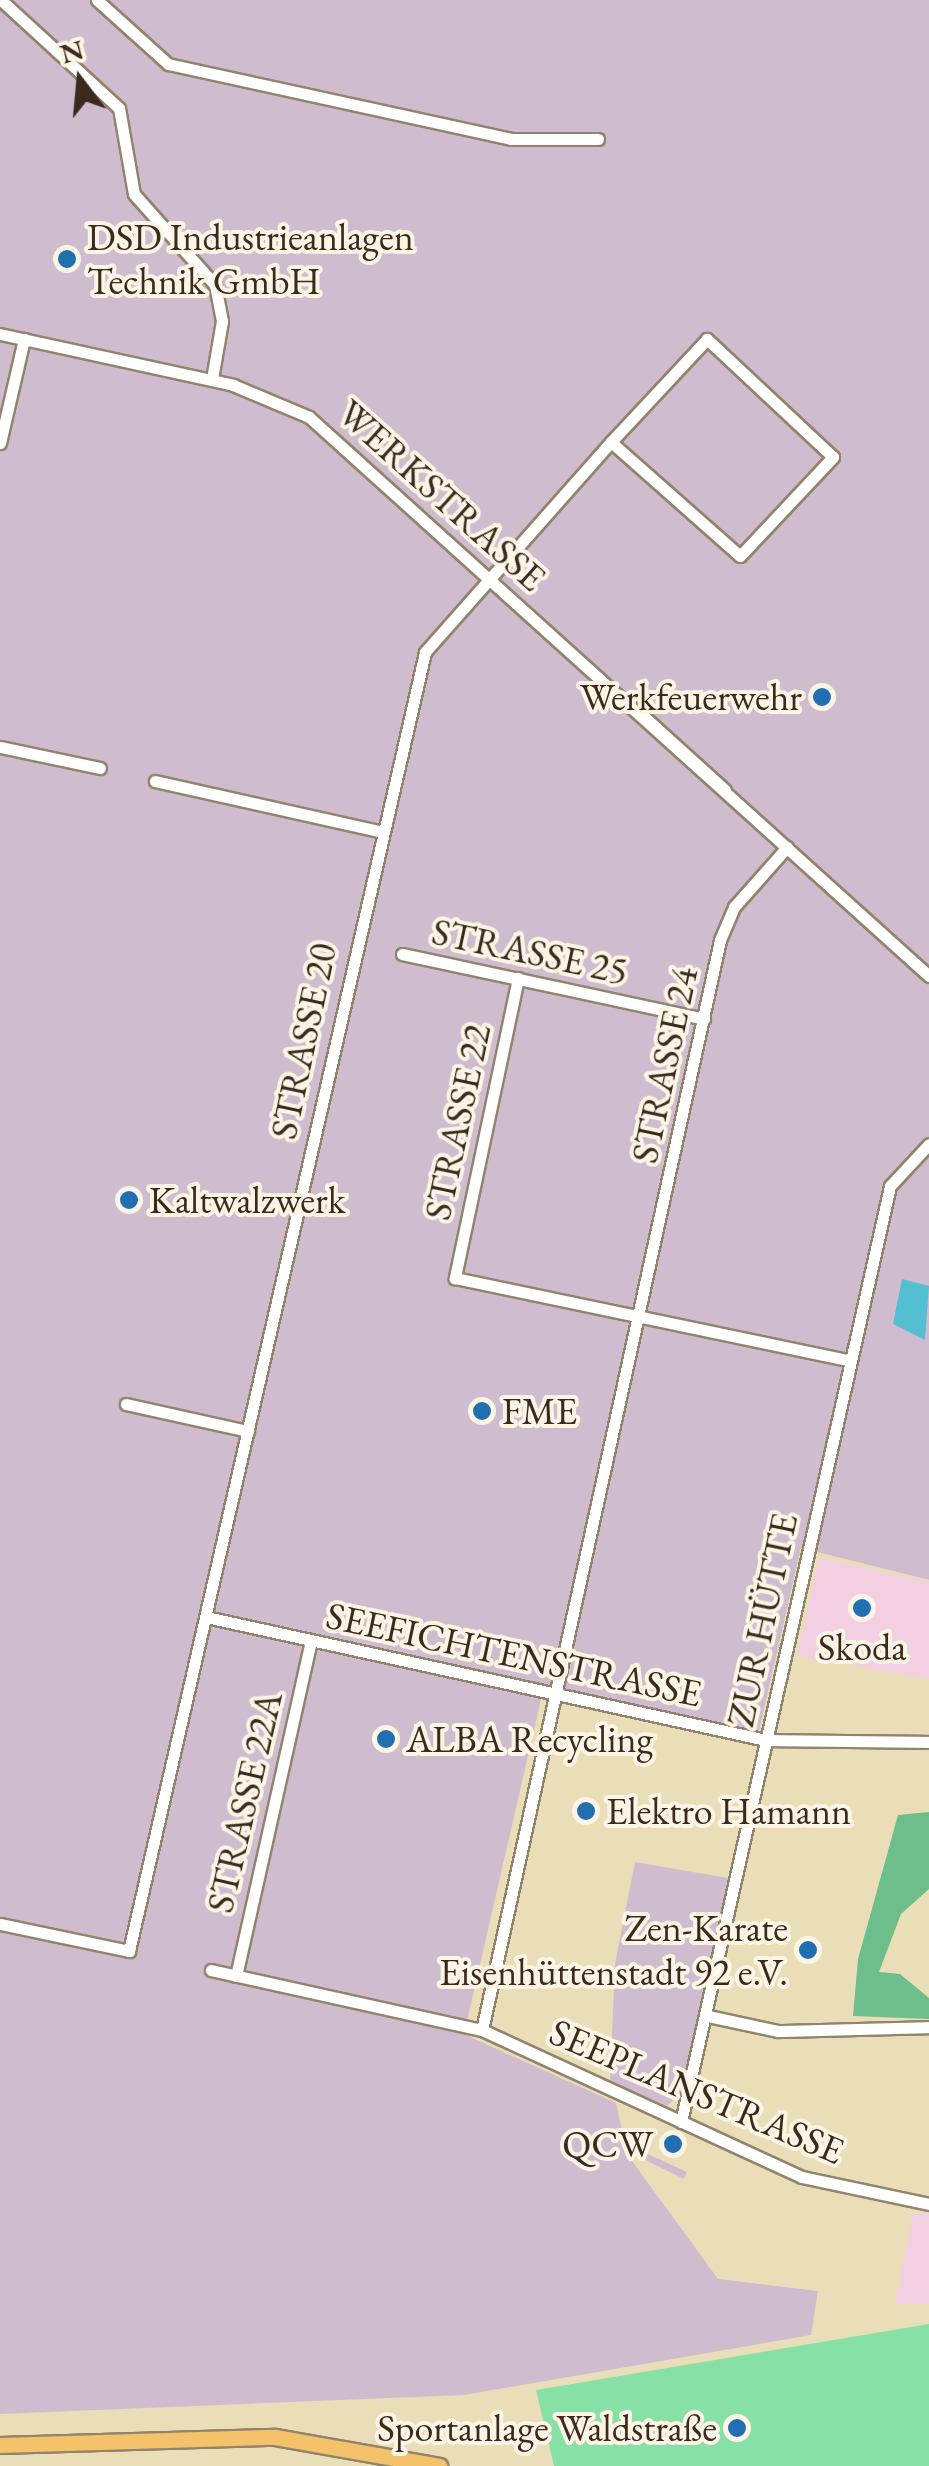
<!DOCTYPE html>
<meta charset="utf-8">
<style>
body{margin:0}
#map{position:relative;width:929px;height:2466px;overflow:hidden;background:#eadeb9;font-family:"EB Garamond",serif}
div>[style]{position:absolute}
.built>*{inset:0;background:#f2cfe1}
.industrial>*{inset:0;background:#cfbdcf}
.green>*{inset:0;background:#87e0a6}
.forest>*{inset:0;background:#6dbe8b}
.water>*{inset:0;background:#54bfd0}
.roads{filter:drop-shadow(2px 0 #92846c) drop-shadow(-2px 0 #92846c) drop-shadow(0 2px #92846c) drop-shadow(0 -2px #92846c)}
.minor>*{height:11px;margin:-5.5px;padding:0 5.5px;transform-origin:5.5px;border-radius:5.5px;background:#fff}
.major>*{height:15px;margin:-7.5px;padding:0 7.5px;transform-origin:7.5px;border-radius:7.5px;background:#f3c26a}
.dots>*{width:28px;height:28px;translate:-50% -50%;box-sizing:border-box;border:5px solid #fcf5e5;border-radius:50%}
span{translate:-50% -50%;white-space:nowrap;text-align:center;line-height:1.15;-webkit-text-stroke:8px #fcf5e5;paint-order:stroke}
.poi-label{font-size:38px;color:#3b2a1e}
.left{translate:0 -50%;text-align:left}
.right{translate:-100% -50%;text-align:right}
.street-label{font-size:38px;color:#3b2a1e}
.north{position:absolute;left:30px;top:30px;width:100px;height:100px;-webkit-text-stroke:8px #fcf5e5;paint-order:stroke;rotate:344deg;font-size:28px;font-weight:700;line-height:40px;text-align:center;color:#3b2a1e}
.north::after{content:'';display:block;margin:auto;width:35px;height:45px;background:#3b2a1e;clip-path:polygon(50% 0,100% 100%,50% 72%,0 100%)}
</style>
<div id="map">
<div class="built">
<i style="clip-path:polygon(819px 1558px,929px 1582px,929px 1679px,797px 1656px)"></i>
<i style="clip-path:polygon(913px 2213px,929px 2214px,929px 2304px,895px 2304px)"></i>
</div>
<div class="industrial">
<i style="clip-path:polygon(0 0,929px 0,929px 1580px,801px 1548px,756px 1744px,542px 1695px,464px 2034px,616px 2103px,627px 2154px,718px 2279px,818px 2291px,811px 2335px,464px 2395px,0 2414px)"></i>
<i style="clip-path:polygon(635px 1862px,728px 1878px,684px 2091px,667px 2106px,610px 2081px,615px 1964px)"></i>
<i style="clip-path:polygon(639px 2150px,687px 2172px,684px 2179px,637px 2156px)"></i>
</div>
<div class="green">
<i style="clip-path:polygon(929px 2324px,929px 2466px,554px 2466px,536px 2390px)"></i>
</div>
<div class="forest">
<i style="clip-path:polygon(929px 1812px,929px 1889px,901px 1914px,879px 1972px,900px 1974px,929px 1998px,929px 2019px,853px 2016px,858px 1959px,898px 1815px)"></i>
</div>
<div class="water">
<i style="clip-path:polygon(902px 1279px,929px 1286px,925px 1340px,893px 1324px)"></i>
</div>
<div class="roads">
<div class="minor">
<i style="left:1px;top:0;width:160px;rotate:42.5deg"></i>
<i style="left:119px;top:108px;width:87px;rotate:80.1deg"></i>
<i style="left:134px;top:194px;width:122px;rotate:48.3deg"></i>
<i style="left:215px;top:285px;width:37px;rotate:79deg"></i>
<i style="left:222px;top:321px;width:59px;rotate:99.8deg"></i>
<i style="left:97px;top:0;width:96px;rotate:42deg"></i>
<i style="left:168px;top:64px;width:351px;rotate:12.3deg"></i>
<i style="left:511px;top:139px;width:87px"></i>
<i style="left:0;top:334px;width:239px;rotate:12.3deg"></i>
<i style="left:233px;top:385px;width:82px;rotate:22.8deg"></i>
<i style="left:309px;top:417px;width:835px;rotate:42.04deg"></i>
<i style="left:0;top:443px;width:107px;rotate:-77deg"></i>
<i style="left:639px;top:712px;width:116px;rotate:42.2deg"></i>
<i style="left:0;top:747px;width:102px;rotate:11.9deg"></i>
<i style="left:155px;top:781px;width:230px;rotate:12.6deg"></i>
<i style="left:402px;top:954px;width:309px;rotate:12.1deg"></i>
<i style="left:518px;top:978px;width:307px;rotate:101.9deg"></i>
<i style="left:455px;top:1278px;width:402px;rotate:11.8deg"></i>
<i style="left:126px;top:1404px;width:125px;rotate:12.5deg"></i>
<i style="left:206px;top:1617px;width:573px;rotate:12.39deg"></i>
<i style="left:766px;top:1740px;width:163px;rotate:0.7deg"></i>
<i style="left:0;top:1924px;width:132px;rotate:11.8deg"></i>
<i style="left:129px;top:1951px;width:1332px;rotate:-77.16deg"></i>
<i style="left:425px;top:652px;width:281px;rotate:-48.5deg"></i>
<i style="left:611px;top:442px;width:172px;rotate:41.5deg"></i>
<i style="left:740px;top:556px;width:136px;rotate:-46.8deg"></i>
<i style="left:833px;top:457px;width:173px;rotate:-136.9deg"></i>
<i style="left:707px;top:339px;width:141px;rotate:133deg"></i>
<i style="left:211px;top:1970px;width:278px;rotate:12.5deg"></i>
<i style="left:482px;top:2030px;width:352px;rotate:24.7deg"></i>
<i style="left:802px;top:2177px;width:130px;rotate:12deg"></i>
<i style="left:236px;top:1976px;width:343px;rotate:-77.4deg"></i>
<i style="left:708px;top:2016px;width:72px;rotate:12.1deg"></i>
<i style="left:778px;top:2031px;width:151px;rotate:-1.5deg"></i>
<i style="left:482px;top:2030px;width:1116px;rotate:-77.68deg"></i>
<i style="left:720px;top:940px;width:36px;rotate:-67deg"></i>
<i style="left:734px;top:907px;width:80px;rotate:-48.5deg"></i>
<i style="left:681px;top:2122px;width:959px;rotate:-77.41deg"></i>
<i style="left:890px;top:1186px;width:57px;rotate:-47.1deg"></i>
</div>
<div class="major">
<i style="left:0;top:2445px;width:275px;rotate:-1.7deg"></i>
<i style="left:275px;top:2437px;width:167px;rotate:10deg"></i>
</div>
</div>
<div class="dots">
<i style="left:67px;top:259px;background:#1f6fb2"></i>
<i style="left:822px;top:697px;background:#1f6fb2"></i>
<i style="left:129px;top:1200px;background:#1f6fb2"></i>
<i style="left:482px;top:1411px;background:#1f6fb2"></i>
<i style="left:862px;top:1608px;background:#1f6fb2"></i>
<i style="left:386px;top:1739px;background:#1f6fb2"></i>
<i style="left:586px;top:1811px;background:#1f6fb2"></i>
<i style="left:808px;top:1950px;background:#1f6fb2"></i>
<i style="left:673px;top:2144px;background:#1f6fb2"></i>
<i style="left:737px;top:2428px;background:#1f6fb2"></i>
</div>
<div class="poi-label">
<span class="left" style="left:87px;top:259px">DSD Industrieanlagen<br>Technik GmbH</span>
<span class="right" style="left:802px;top:697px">Werkfeuerwehr</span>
<span class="left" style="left:149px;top:1200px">Kaltwalzwerk</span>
<span class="left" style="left:502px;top:1411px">FME</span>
<span style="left:862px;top:1647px">Skoda</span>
<span class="left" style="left:406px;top:1739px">ALBA Recycling</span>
<span class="left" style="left:606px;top:1811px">Elektro Hamann</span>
<span class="right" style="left:788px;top:1950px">Zen-Karate<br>Eisenhüttenstadt 92 e.V.</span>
<span class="right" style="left:653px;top:2144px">QCW</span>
<span class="right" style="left:717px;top:2428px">Sportanlage Waldstraße</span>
</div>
<div class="street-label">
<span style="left:442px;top:495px;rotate:42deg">WERKSTRASSE</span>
<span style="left:530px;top:951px;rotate:12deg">STRASSE 25</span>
<span style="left:303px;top:1041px;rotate:-78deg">STRASSE 20</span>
<span style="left:664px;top:1065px;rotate:-78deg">STRASSE 24</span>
<span style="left:457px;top:1122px;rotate:-78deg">STRASSE 22</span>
<span style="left:762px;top:1620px;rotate:-78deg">ZUR HÜTTE</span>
<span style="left:514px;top:1654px;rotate:12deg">SEEFICHTENSTRASSE</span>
<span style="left:244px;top:1802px;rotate:-77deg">STRASSE 22A</span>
<span style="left:697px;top:2091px;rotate:23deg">SEEPLANSTRASSE</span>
</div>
<div class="north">N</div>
</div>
